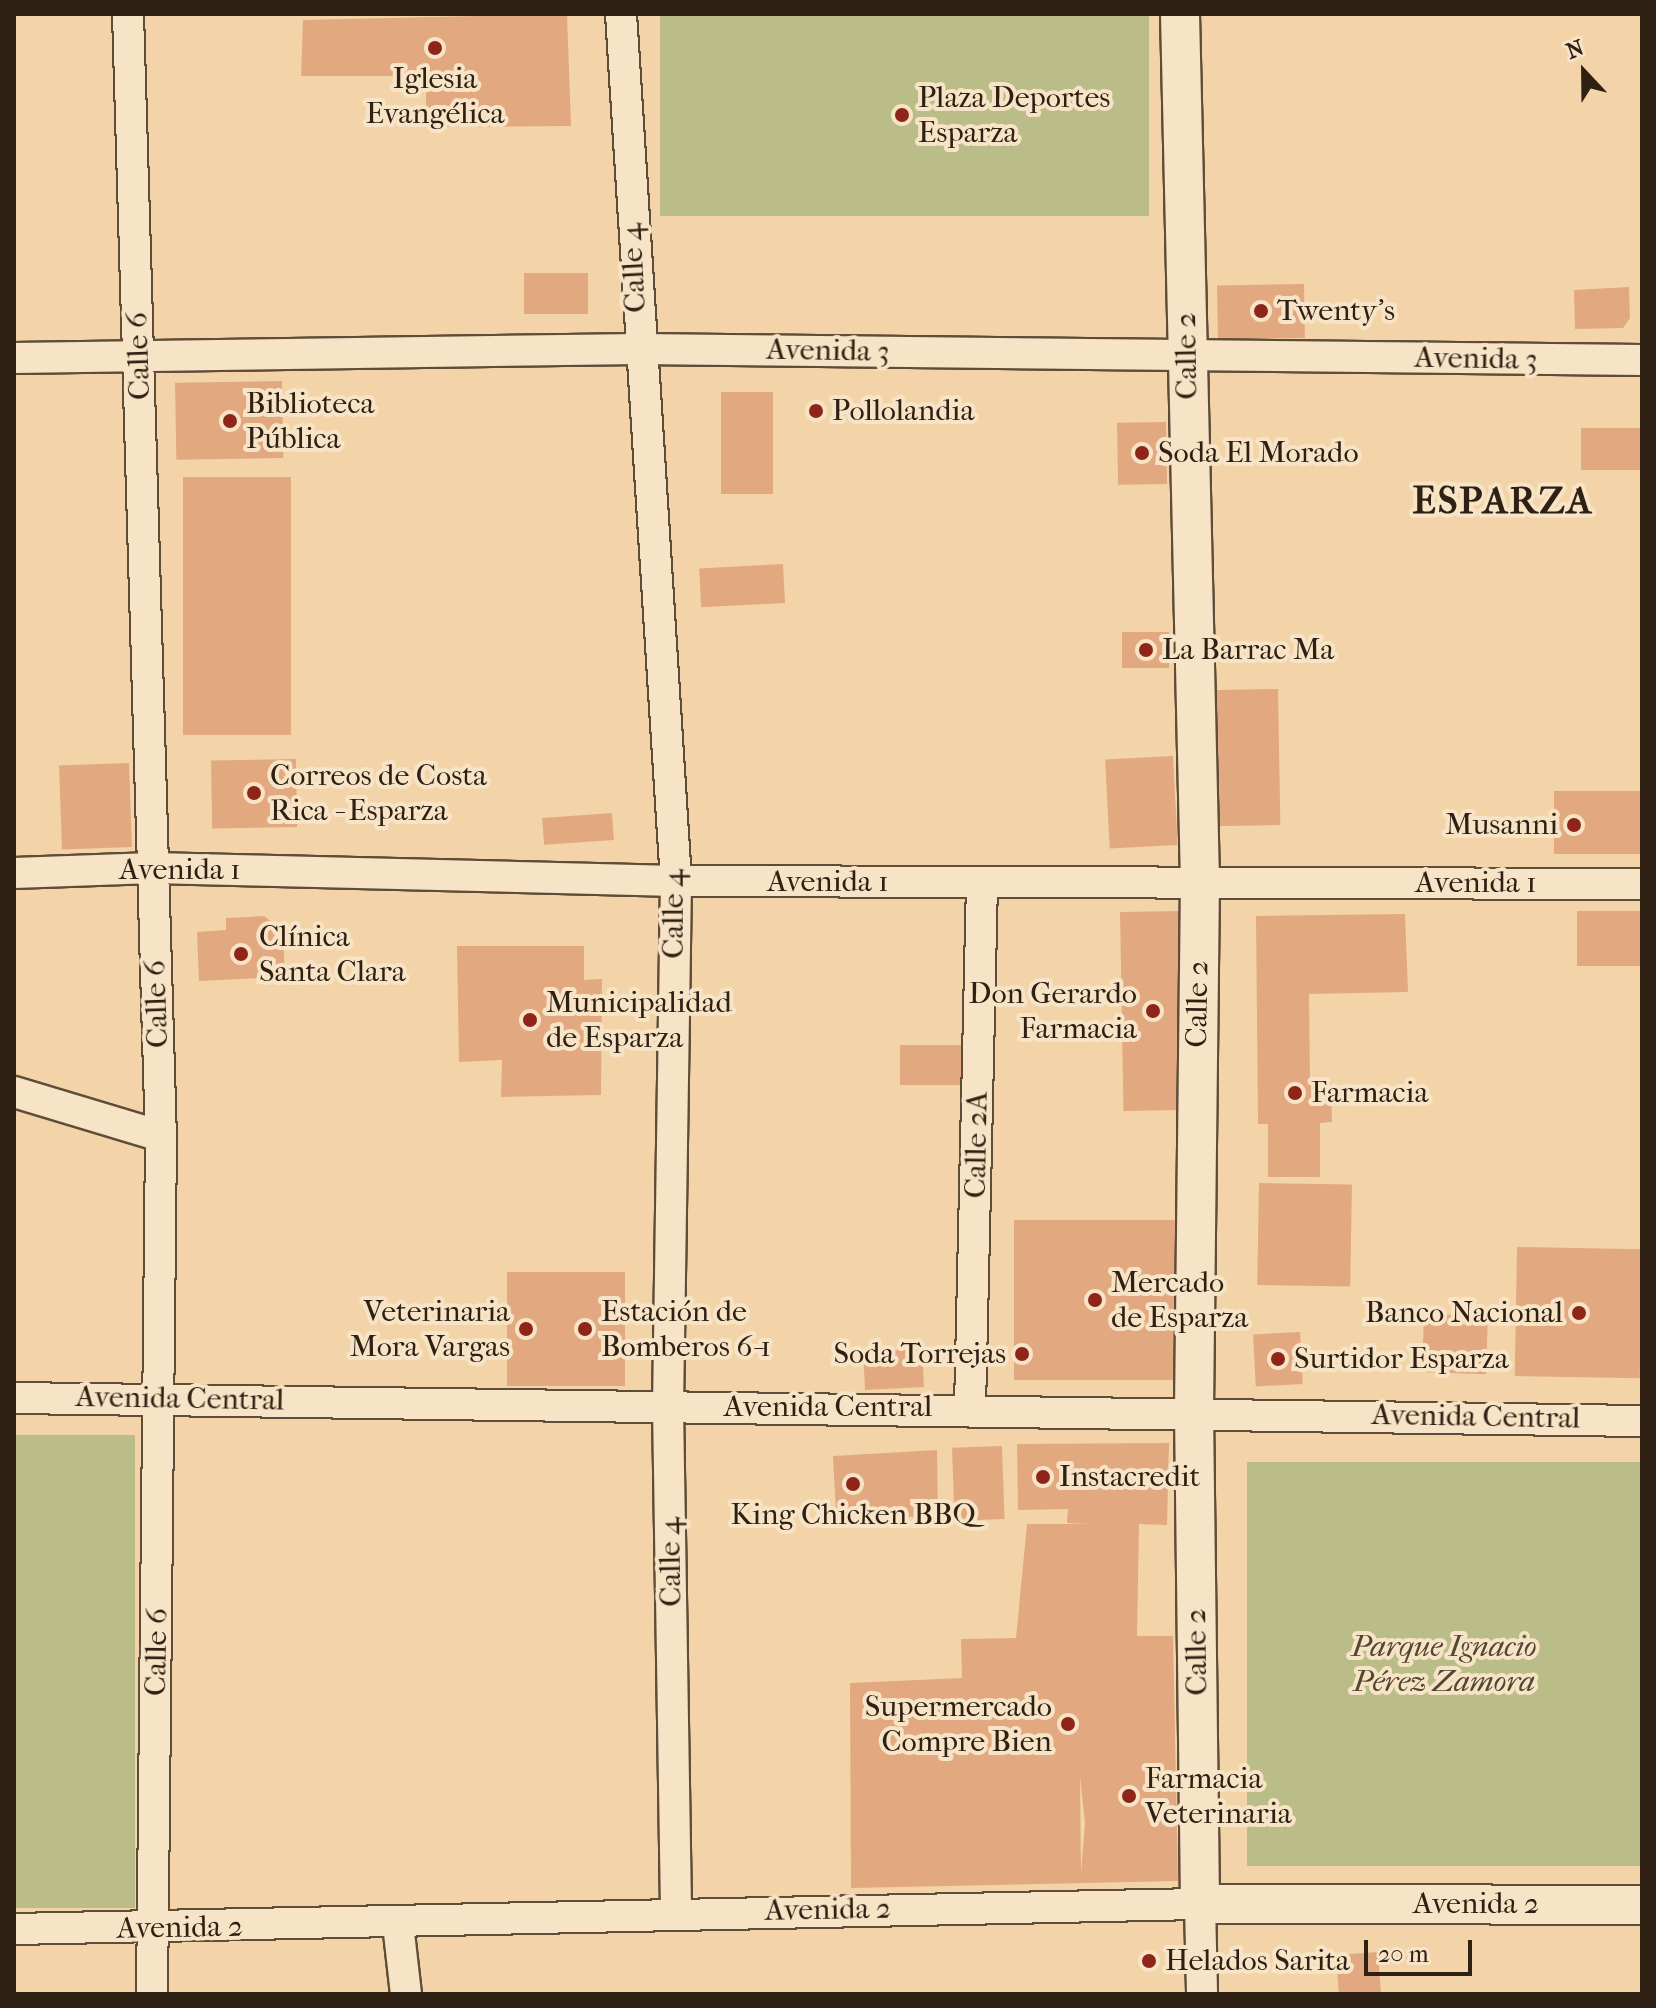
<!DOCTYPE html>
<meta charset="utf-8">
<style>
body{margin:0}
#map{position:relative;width:1656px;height:2008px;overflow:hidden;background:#f3d4a8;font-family:"IM FELL French Canon",serif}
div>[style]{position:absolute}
.green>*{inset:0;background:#babd88;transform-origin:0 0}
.building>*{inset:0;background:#e2a980;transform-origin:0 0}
.roads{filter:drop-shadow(2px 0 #604d39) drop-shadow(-2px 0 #604d39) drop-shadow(0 2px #604d39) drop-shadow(0 -2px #604d39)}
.minor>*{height:30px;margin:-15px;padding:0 15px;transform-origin:15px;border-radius:15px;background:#f7e3c6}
.tertiary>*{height:38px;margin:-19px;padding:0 19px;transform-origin:19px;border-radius:19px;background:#f7e3c6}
.dots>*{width:22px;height:22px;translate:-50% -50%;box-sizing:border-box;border:4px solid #f7e3c6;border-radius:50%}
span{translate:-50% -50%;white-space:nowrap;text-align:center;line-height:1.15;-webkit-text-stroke:8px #f7e3c6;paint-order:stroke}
.poi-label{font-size:30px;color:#2f2014}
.left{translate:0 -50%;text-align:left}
.right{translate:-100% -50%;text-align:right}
.street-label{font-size:30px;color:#2f2014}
.park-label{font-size:30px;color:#524731;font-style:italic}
.district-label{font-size:38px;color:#2f2014;font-weight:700;letter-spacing:2px}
.frame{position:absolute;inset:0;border:16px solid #2f2014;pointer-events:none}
.north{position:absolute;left:1544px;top:32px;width:80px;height:80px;-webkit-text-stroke:6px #f7e3c6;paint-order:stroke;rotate:338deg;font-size:22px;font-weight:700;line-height:32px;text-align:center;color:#2f2014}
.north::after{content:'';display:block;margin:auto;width:28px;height:36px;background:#2f2014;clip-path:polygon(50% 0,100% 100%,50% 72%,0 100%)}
.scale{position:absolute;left:1364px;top:1940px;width:108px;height:36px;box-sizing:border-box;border:4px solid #2f2014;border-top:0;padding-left:10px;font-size:24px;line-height:28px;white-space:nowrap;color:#2f2014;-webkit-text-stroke:6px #f7e3c6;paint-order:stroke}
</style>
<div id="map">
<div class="green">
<i style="left:660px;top:14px;width:489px;height:202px"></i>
<i style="left:14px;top:1435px;width:121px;height:473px"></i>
<i style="left:1642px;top:1462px;width:404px;height:395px;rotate:90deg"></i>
</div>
<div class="building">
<i style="clip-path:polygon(567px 14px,571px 126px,426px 127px,426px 76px,301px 76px,303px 20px)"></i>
<i style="left:524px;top:273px;width:64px;height:41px"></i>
<i style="left:1304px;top:284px;width:54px;height:87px;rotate:89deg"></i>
<i style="clip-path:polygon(1629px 287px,1630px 318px,1623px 328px,1575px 329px,1574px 290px)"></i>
<i style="left:282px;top:381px;width:77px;height:107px;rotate:89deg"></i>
<i style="left:721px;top:392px;width:52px;height:102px"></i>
<i style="left:1166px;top:422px;width:62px;height:49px;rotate:89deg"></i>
<i style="left:1642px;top:428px;width:42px;height:61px;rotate:90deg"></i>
<i style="left:291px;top:477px;width:258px;height:108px;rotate:90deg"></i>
<i style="left:783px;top:564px;width:39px;height:84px;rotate:87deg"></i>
<i style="left:1122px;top:632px;width:47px;height:36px"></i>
<i style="left:1278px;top:689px;width:136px;height:75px;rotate:89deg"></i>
<i style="left:1173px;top:756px;width:89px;height:68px;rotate:87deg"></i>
<i style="left:296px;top:759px;width:68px;height:85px;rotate:89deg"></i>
<i style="left:129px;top:763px;width:84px;height:70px;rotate:88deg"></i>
<i style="left:1642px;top:791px;width:63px;height:88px;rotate:90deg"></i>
<i style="left:612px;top:813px;width:27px;height:70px;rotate:86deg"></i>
<i style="left:1181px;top:911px;width:199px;height:61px;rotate:89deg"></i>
<i style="left:1642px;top:911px;width:55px;height:65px;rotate:90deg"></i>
<i style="clip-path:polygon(1405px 914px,1408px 992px,1309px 994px,1310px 1083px,1331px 1082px,1332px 1122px,1320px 1123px,1320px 1177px,1268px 1177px,1268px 1124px,1258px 1124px,1256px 916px)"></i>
<i style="clip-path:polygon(264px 916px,283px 931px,285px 977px,199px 981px,197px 932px,226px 930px,226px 918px)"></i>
<i style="clip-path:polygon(457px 946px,584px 946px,584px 980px,602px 979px,601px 1095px,501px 1097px,502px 1060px,459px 1062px)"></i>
<i style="left:966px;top:1045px;width:40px;height:66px;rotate:90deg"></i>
<i style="left:1259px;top:1183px;width:93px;height:102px;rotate:1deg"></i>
<i style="left:1014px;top:1220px;width:164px;height:160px"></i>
<i style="left:1517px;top:1247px;width:125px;height:129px;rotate:1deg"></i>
<i style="left:507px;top:1272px;width:118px;height:114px"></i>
<i style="left:1424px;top:1314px;width:64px;height:58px;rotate:2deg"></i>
<i style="left:1300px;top:1332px;width:52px;height:47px;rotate:87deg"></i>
<i style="left:922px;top:1349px;width:38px;height:59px;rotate:87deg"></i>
<i style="clip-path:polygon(evenodd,1169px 1443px,1167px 1525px,1139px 1524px,1137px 1636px,1173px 1636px,1178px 1881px,851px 1888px,850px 1683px,962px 1678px,961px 1639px,1016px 1638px,1027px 1524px,1089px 1524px,1067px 1523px,1068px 1509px,1018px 1510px,1017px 1444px,1169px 1443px,1080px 1777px,1085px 1823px,1081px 1873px,1080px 1777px)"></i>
<i style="left:1002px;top:1446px;width:73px;height:50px;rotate:88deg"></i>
<i style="clip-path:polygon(937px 1450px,938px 1516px,904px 1517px,904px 1510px,836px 1513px,833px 1456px)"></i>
<i style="left:1378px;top:1952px;width:42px;height:42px;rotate:86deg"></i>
</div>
<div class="roads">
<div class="minor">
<i style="left:128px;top:14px;width:1122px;rotate:88.32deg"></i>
<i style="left:161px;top:1136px;width:858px;rotate:90.6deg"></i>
<i style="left:621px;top:14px;width:869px;rotate:86.37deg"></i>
<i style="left:676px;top:881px;width:525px;rotate:90.87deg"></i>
<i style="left:668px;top:1406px;width:506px;rotate:89.09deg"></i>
<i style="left:14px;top:358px;width:625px;rotate:-0.83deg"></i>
<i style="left:639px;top:349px;width:1003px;rotate:0.63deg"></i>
<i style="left:14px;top:873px;width:139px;rotate:-2.1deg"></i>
<i style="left:153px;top:868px;width:523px;rotate:1.42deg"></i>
<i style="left:676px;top:881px;width:966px;rotate:0.18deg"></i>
<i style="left:14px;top:1092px;width:153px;rotate:16.7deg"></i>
<i style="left:14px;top:1398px;width:1628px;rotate:0.81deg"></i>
<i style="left:970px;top:1408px;width:526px;rotate:-88.69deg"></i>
<i style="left:398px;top:1924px;width:70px;rotate:83.5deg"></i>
<i style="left:14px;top:1929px;width:1186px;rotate:-1.21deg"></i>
<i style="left:1200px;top:1904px;width:90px;rotate:88.7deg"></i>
</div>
<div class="tertiary">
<i style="left:1180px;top:14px;width:867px;rotate:88.68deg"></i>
<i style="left:1200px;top:881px;width:530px;rotate:90.65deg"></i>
<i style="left:1194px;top:1411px;width:493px;rotate:89.3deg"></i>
<i style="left:1200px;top:1904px;width:442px;rotate:0.1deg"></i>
</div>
</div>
<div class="dots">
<i style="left:435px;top:48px;background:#8f2418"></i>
<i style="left:902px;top:115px;background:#8f2418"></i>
<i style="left:1261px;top:311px;background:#8f2418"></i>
<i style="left:816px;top:411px;background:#8f2418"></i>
<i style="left:230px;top:421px;background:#8f2418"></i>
<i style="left:1142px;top:453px;background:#8f2418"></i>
<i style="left:1146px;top:650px;background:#8f2418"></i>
<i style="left:254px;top:793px;background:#8f2418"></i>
<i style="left:1574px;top:825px;background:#8f2418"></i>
<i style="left:241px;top:954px;background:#8f2418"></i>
<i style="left:1153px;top:1011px;background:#8f2418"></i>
<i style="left:530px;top:1020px;background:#8f2418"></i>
<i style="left:1295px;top:1093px;background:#8f2418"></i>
<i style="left:1095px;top:1300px;background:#8f2418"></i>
<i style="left:1579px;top:1313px;background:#8f2418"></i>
<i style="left:526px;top:1329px;background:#8f2418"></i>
<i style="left:585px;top:1329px;background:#8f2418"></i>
<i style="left:1022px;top:1354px;background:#8f2418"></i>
<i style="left:1278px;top:1359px;background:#8f2418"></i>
<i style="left:1043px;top:1477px;background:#8f2418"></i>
<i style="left:853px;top:1484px;background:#8f2418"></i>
<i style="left:1068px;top:1724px;background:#8f2418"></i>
<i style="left:1129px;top:1796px;background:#8f2418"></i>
<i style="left:1149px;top:1961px;background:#8f2418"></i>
</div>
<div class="poi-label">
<span style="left:435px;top:96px">Iglesia<br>Evangélica</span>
<span class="left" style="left:918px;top:115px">Plaza Deportes<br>Esparza</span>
<span class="left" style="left:1277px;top:311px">Twenty's</span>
<span class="left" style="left:246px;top:421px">Biblioteca<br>Pública</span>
<span class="left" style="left:832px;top:411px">Pollolandia</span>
<span class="left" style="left:1158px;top:453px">Soda El Morado</span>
<span class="left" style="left:1162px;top:650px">La Barrac Ma</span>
<span class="left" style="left:270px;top:793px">Correos de Costa<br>Rica - Esparza</span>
<span class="right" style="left:1558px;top:825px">Musanni</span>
<span class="left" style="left:259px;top:954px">Clínica<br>Santa Clara</span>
<span class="right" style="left:1137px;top:1011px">Don Gerardo<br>Farmacia</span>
<span class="left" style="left:546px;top:1020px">Municipalidad<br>de Esparza</span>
<span class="left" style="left:1311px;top:1093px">Farmacia</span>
<span class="left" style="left:1111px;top:1300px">Mercado<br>de Esparza</span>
<span class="right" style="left:510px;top:1329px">Veterinaria<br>Mora Vargas</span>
<span class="left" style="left:601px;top:1329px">Estación de<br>Bomberos 6-1</span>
<span class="right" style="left:1563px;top:1313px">Banco Nacional</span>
<span class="right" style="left:1006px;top:1354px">Soda Torrejas</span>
<span class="left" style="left:1294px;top:1359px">Surtidor Esparza</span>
<span class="left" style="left:1059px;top:1477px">Instacredit</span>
<span style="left:853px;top:1515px">King Chicken BBQ</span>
<span class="right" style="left:1052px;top:1724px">Supermercado<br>Compre Bien</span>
<span class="left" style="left:1145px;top:1796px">Farmacia<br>Veterinaria</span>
<span class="left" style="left:1165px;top:1961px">Helados Sarita</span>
</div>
<div class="street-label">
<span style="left:634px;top:268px;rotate:-93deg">Calle 4</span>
<span style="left:828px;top:351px;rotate:1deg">Avenida 3</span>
<span style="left:139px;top:356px;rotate:-92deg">Calle 6</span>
<span style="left:1187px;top:356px;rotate:-91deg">Calle 2</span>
<span style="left:1476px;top:359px;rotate:1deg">Avenida 3</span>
<span style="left:180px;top:870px">Avenida 1</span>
<span style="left:828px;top:882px">Avenida 1</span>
<span style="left:1476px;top:883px">Avenida 1</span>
<span style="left:674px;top:914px;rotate:-90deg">Calle 4</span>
<span style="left:157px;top:1004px;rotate:-92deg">Calle 6</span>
<span style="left:1198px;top:1004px;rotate:-89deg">Calle 2</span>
<span style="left:977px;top:1145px;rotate:-89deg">Calle 2A</span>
<span style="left:180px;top:1399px;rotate:1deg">Avenida Central</span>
<span style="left:828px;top:1407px">Avenida Central</span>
<span style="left:1476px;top:1417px;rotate:1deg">Avenida Central</span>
<span style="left:671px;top:1562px;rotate:-91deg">Calle 4</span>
<span style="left:157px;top:1652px;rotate:-89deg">Calle 6</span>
<span style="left:1197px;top:1652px;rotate:-91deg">Calle 2</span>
<span style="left:1476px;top:1904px">Avenida 2</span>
<span style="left:828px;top:1910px;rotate:-1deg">Avenida 2</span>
<span style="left:180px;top:1928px;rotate:-1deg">Avenida 2</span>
</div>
<div class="park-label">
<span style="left:1444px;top:1664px">Parque Ignacio<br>Pérez Zamora</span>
</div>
<div class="district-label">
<span style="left:1503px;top:501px">ESPARZA</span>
</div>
<div class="frame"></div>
<div class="north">N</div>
<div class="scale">20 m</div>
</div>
